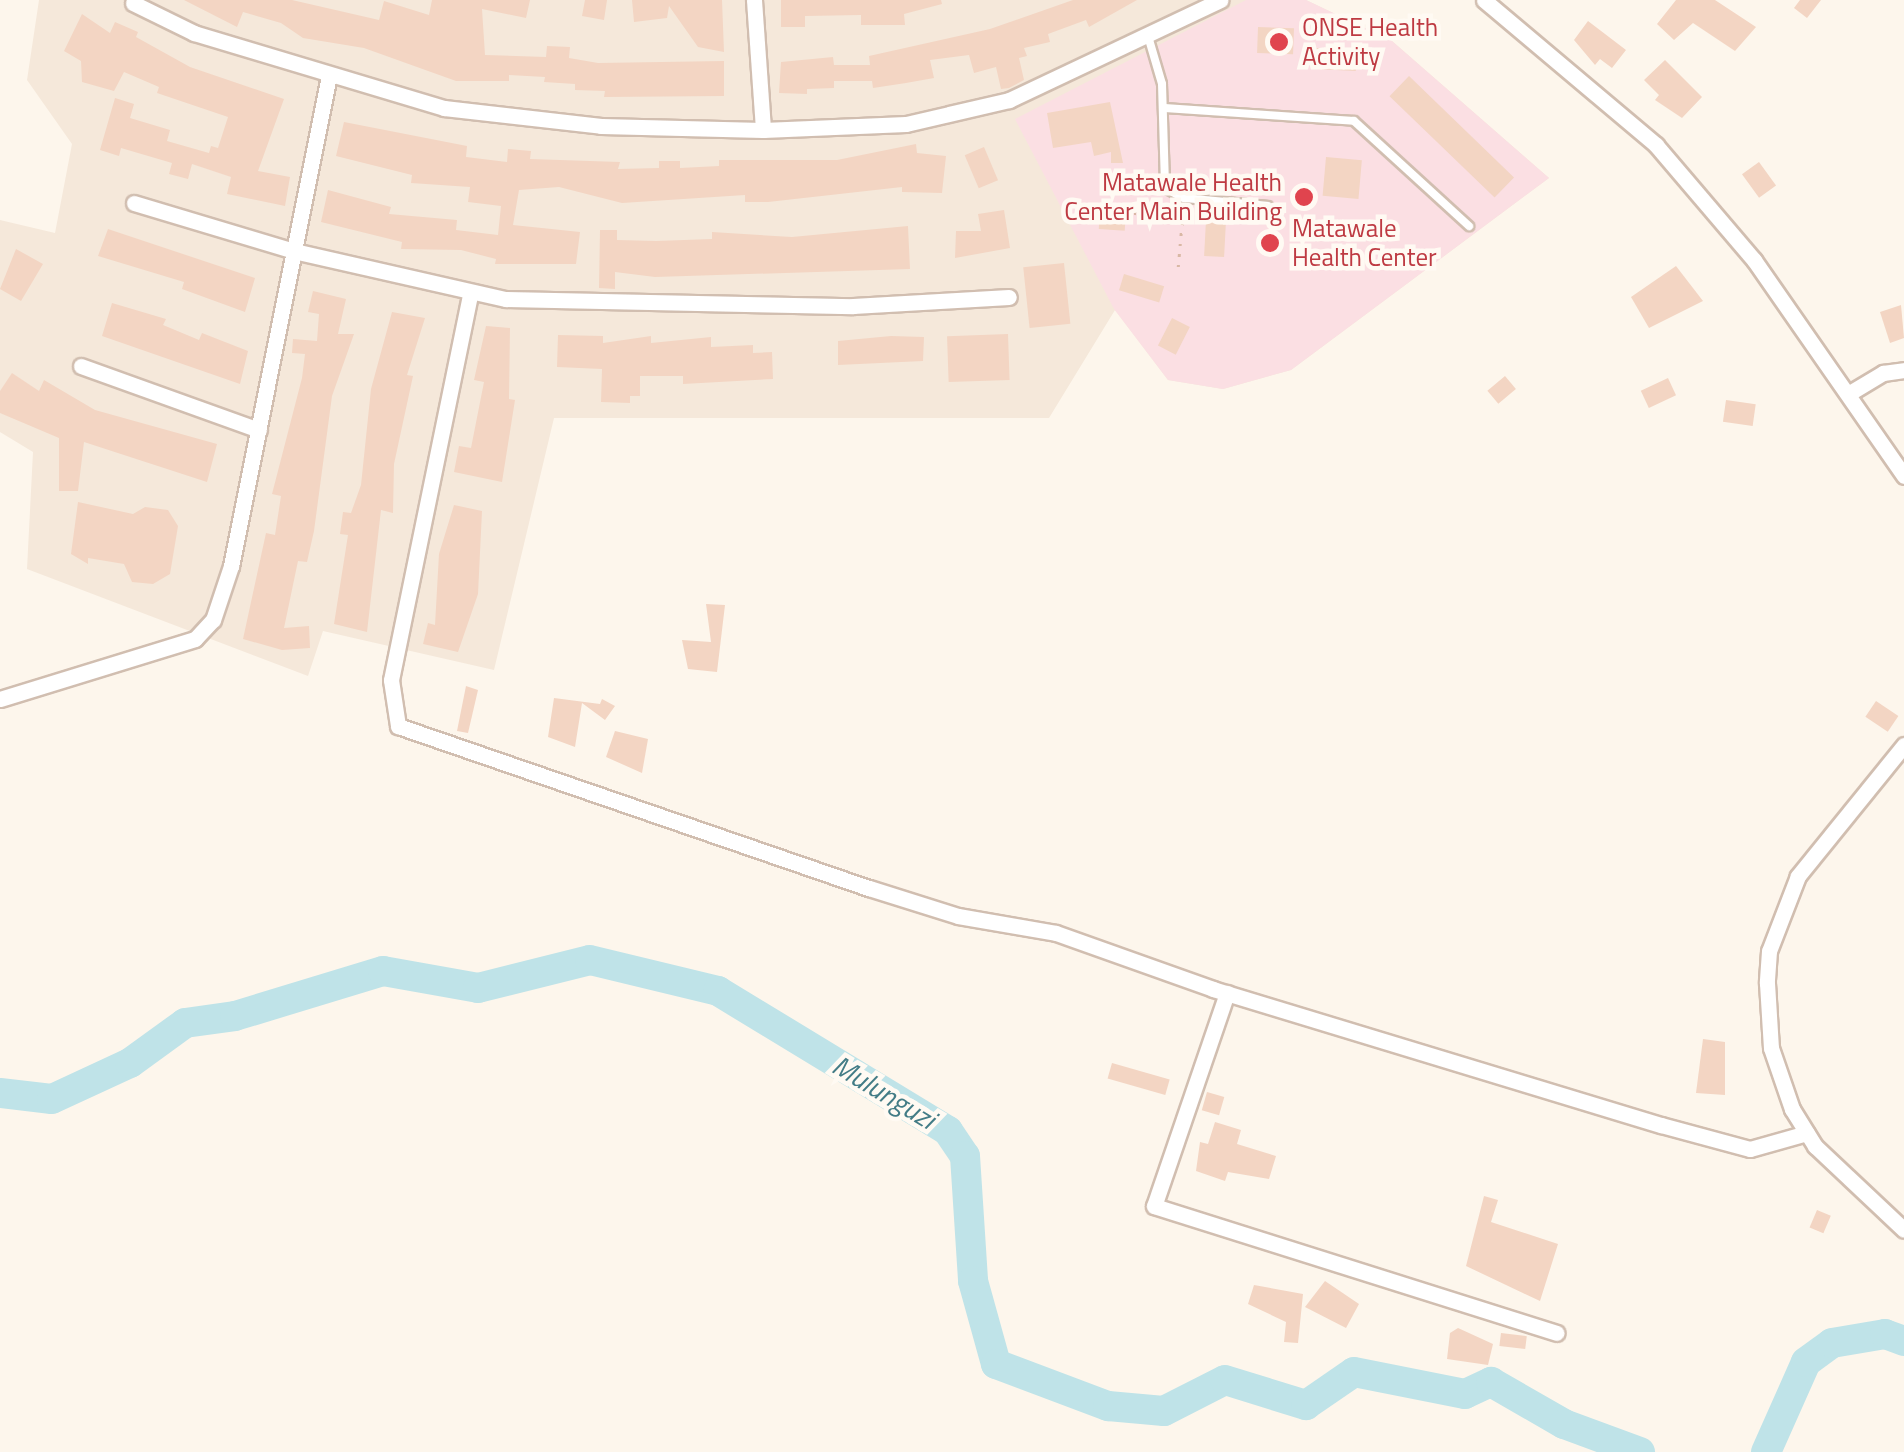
<!DOCTYPE html>
<style>
body{margin:0}
#map{position:relative;width:1904px;height:1452px;overflow:hidden;background:#fdf6ec;font-family:"Titillium Web",sans-serif}
div>[style]{position:absolute}
.residential>*{inset:0;background:#f5e8da}
.medical>*{inset:0;background:#fbdfe3}
.river>*{height:30px;margin:-15px;padding:0 15px;transform-origin:15px;border-radius:15px;background:#bfe3e8}
.building>*{inset:0;background:#f3d5c3;transform-origin:0 0}
.path>*{height:2.5px;margin-top:-1.25px;transform-origin:0;background:repeating-linear-gradient(90deg,#d9b8a5 0 2.5px,transparent 0 10.5px)}
.roads{filter:drop-shadow(2px 0 #d1beb0) drop-shadow(-2px 0 #d1beb0) drop-shadow(0 2px #d1beb0) drop-shadow(0 -2px #d1beb0)}
.service>*{height:8px;margin:-4px;padding:0 4px;transform-origin:4px;border-radius:4px;background:#fff}
.minor>*{height:15px;margin:-7.5px;padding:0 7.5px;transform-origin:7.5px;border-radius:7.5px;background:#fff}
.dots>*{width:28px;height:28px;translate:-50% -50%;box-sizing:border-box;border:5px solid #fffaf3;border-radius:50%}
span{translate:-50% -50%;white-space:nowrap;text-align:center;line-height:1.15;-webkit-text-stroke:9px #fffaf3;paint-order:stroke}
.health-label{font-size:25px;color:#be3a42}
.left{translate:0 -50%;text-align:left}
.right{translate:-100% -50%;text-align:right}
.water-label{font-size:28px;color:#437c86;font-style:italic}
</style>
<div id="map">
<div class="residential">
<i style="clip-path:polygon(39px 0,1306px 0,1392px 41px,1549px 178px,1291px 370px,1223px 389px,1168px 380px,1115px 310px,1049px 418px,554px 418px,494px 670px,323px 631px,308px 676px,27px 569px,33px 452px,0 432px,0 220px,55px 233px,72px 144px,27px 80px)"></i>
</div>
<div class="medical">
<i style="clip-path:polygon(1246px 0,1306px 0,1392px 41px,1549px 178px,1291px 370px,1223px 389px,1168px 380px,1114px 309px,1015px 119px)"></i>
</div>
<div class="river">
<i style="left:0;top:1093px;width:52px;rotate:6.6deg"></i>
<i style="left:52px;top:1099px;width:86px;rotate:-24.8deg"></i>
<i style="left:130px;top:1063px;width:68px;rotate:-36deg"></i>
<i style="left:185px;top:1023px;width:50px;rotate:-8deg"></i>
<i style="left:235px;top:1016px;width:155px;rotate:-16.9deg"></i>
<i style="left:383px;top:971px;width:97px;rotate:10.1deg"></i>
<i style="left:478px;top:988px;width:115px;rotate:-14deg"></i>
<i style="left:590px;top:960px;width:132px;rotate:13.6deg"></i>
<i style="left:718px;top:991px;width:269px;rotate:31.3deg"></i>
<i style="left:948px;top:1131px;width:30px;rotate:56deg"></i>
<i style="left:965px;top:1156px;width:125px;rotate:86.3deg"></i>
<i style="left:973px;top:1281px;width:86px;rotate:74.5deg"></i>
<i style="left:996px;top:1364px;width:120px;rotate:20.6deg"></i>
<i style="left:1108px;top:1406px;width:56px;rotate:5.1deg"></i>
<i style="left:1164px;top:1411px;width:68px;rotate:-26.9deg"></i>
<i style="left:1225px;top:1380px;width:85px;rotate:17.2deg"></i>
<i style="left:1306px;top:1405px;width:58px;rotate:-34.5deg"></i>
<i style="left:1354px;top:1372px;width:113px;rotate:11.2deg"></i>
<i style="left:1465px;top:1394px;width:29px;rotate:-25deg"></i>
<i style="left:1491px;top:1382px;width:84px;rotate:29.9deg"></i>
<i style="left:1564px;top:1424px;width:81px;rotate:20.2deg"></i>
<i style="left:1766px;top:1452px;width:98px;rotate:-66deg"></i>
<i style="left:1806px;top:1362px;width:32px;rotate:-36deg"></i>
<i style="left:1832px;top:1343px;width:54px;rotate:-9.6deg"></i>
<i style="left:1885px;top:1334px;width:20px;rotate:20deg"></i>
</div>
<div class="building">
<i style="clip-path:polygon(184px 0,292px 0,379px 20px,384px 1px,429px 15px,432px 0,530px 0,526px 18px,482px 9px,485px 55px,546px 57px,547px 46px,570px 47px,569px 58px,598px 63px,724px 61px,724px 96px,604px 97px,605px 91px,575px 90px,575px 84px,544px 82px,545px 77px,509px 75px,509px 81px,456px 81px,364px 48px,303px 38px,281px 23px,243px 12px,237px 27px)"></i>
<i style="clip-path:polygon(585px 0,607px 0,604px 20px,582px 16px)"></i>
<i style="clip-path:polygon(632px 0,722px 0,724px 52px,698px 47px,669px 6px,667px 18px,634px 22px)"></i>
<i style="clip-path:polygon(781px 0,941px 0,942px 4px,904px 14px,905px 25px,861px 25px,861px 15px,805px 16px,805px 27px,781px 27px)"></i>
<i style="clip-path:polygon(1073px 0,1137px 0,1089px 27px,1086px 20px,1048px 34px,1050px 42px,1024px 48px,1027px 56px,1019px 58px,1024px 80px,1009px 88px,1001px 89px,996px 67px,974px 73px,969px 55px,930px 60px,934px 78px,906px 83px,873px 88px,872px 81px,834px 81px,834px 88px,807px 89px,807px 94px,779px 93px,781px 62px,833px 57px,834px 65px,870px 65px,869px 56px,990px 29px)"></i>
<i style="clip-path:polygon(1676px 0,1715px 0,1756px 27px,1735px 51px,1693px 23px,1674px 40px,1657px 24px)"></i>
<i style="clip-path:polygon(1800px 0,1821px 0,1807px 18px,1794px 8px)"></i>
<i style="clip-path:polygon(82px 14px,110px 33px,115px 22px,138px 32px,136px 37px,190px 67px,284px 99px,258px 171px,290px 177px,285px 206px,227px 194px,231px 177px,192px 164px,188px 179px,169px 174px,172px 163px,121px 148px,119px 156px,100px 150px,115px 98px,134px 104px,130px 118px,170px 130px,167px 141px,209px 153px,211px 146px,218px 148px,228px 117px,157px 93px,159px 87px,124px 72px,114px 91px,82px 82px,81px 61px,64px 51px)"></i>
<i style="clip-path:polygon(1588px 21px,1626px 50px,1612px 68px,1600px 59px,1595px 65px,1574px 40px)"></i>
<i style="left:1258px;top:27px;width:36px;height:26px;rotate:2deg"></i>
<i style="left:1316px;top:48px;width:41px;height:21px;rotate:3deg"></i>
<i style="clip-path:polygon(1665px 60px,1702px 97px,1682px 118px,1655px 100px,1659px 95px,1644px 80px)"></i>
<i style="left:1409px;top:76px;width:146px;height:28px;rotate:44deg"></i>
<i style="clip-path:polygon(1110px 102px,1123px 163px,1111px 163px,1111px 152px,1094px 156px,1091px 142px,1053px 148px,1047px 113px)"></i>
<i style="clip-path:polygon(344px 122px,467px 146px,466px 157px,507px 162px,508px 149px,531px 151px,530px 159px,620px 162px,618px 169px,659px 168px,659px 161px,680px 161px,680px 168px,719px 166px,719px 160px,837px 160px,916px 144px,917px 153px,946px 156px,942px 193px,902px 192px,902px 187px,768px 202px,745px 202px,745px 195px,622px 203px,559px 187px,519px 190px,513px 225px,580px 232px,576px 264px,495px 264px,496px 259px,461px 250px,401px 249px,402px 242px,321px 222px,328px 190px,391px 207px,389px 214px,457px 220px,456px 230px,498px 235px,501px 206px,468px 202px,470px 187px,411px 183px,412px 175px,336px 156px)"></i>
<i style="left:984px;top:147px;width:36px;height:21px;rotate:67deg"></i>
<i style="left:1326px;top:157px;width:36px;height:39px;rotate:5deg"></i>
<i style="left:1759px;top:162px;width:29px;height:21px;rotate:54deg"></i>
<i style="clip-path:polygon(1004px 210px,1010px 248px,955px 258px,956px 231px,981px 231px,978px 214px)"></i>
<i style="left:1100px;top:211px;width:26px;height:18px;rotate:4deg"></i>
<i style="left:1206px;top:220px;width:20px;height:36px;rotate:3deg"></i>
<i style="clip-path:polygon(908px 226px,910px 269px,655px 277px,615px 272px,615px 289px,599px 288px,600px 230px,617px 230px,617px 240px,656px 241px,712px 239px,712px 232px,792px 237px)"></i>
<i style="clip-path:polygon(108px 229px,255px 278px,245px 312px,182px 289px,184px 282px,98px 256px)"></i>
<i style="clip-path:polygon(16px 249px,43px 264px,21px 301px,0 289px)"></i>
<i style="left:1064px;top:263px;width:61px;height:41px;rotate:84deg"></i>
<i style="clip-path:polygon(1676px 266px,1703px 301px,1649px 328px,1631px 297px)"></i>
<i style="left:1124px;top:274px;width:42px;height:17px;rotate:17deg"></i>
<i style="clip-path:polygon(313px 291px,346px 299px,338px 334px,354px 334px,332px 396px,314px 531px,307px 562px,298px 561px,284px 628px,309px 626px,310px 648px,282px 650px,243px 639px,266px 533px,275px 535px,281px 496px,272px 494px,302px 378px,305px 354px,292px 353px,293px 339px,317px 341px,319px 314px,308px 312px)"></i>
<i style="clip-path:polygon(112px 303px,166px 319px,163px 325px,199px 340px,202px 333px,248px 351px,240px 384px,102px 336px)"></i>
<i style="clip-path:polygon(1901px 305px,1904px 338px,1890px 343px,1880px 312px)"></i>
<i style="clip-path:polygon(392px 312px,425px 318px,407px 375px,413px 376px,394px 464px,393px 513px,381px 510px,367px 632px,334px 624px,348px 535px,340px 534px,343px 512px,351px 513px,361px 485px,371px 389px)"></i>
<i style="left:1172px;top:318px;width:20px;height:31px;rotate:27deg"></i>
<i style="clip-path:polygon(486px 326px,510px 328px,509px 399px,515px 400px,502px 482px,454px 472px,459px 446px,471px 448px,484px 382px,474px 380px)"></i>
<i style="left:1008px;top:334px;width:46px;height:61px;rotate:88deg"></i>
<i style="clip-path:polygon(558px 335px,603px 336px,603px 343px,651px 336px,651px 343px,711px 337px,711px 347px,753px 345px,753px 353px,772px 352px,773px 379px,683px 384px,683px 376px,640px 376px,640px 396px,630px 396px,630px 403px,601px 402px,602px 369px,557px 367px)"></i>
<i style="clip-path:polygon(891px 336px,924px 337px,923px 361px,838px 365px,838px 341px)"></i>
<i style="clip-path:polygon(12px 373px,39px 391px,44px 380px,95px 410px,217px 444px,207px 482px,84px 442px,78px 491px,59px 491px,59px 438px,0 413px,0 391px)"></i>
<i style="left:1505px;top:376px;width:17px;height:23px;rotate:50deg"></i>
<i style="left:1668px;top:378px;width:19px;height:30px;rotate:65deg"></i>
<i style="left:1726px;top:400px;width:30px;height:22px;rotate:8deg"></i>
<i style="clip-path:polygon(78px 502px,133px 514px,145px 507px,168px 510px,178px 526px,170px 574px,153px 584px,132px 582px,124px 564px,88px 558px,88px 564px,71px 554px)"></i>
<i style="clip-path:polygon(454px 505px,482px 511px,478px 594px,458px 652px,423px 644px,428px 623px,435px 625px,439px 554px)"></i>
<i style="clip-path:polygon(706px 604px,725px 605px,717px 672px,688px 669px,682px 640px,711px 642px)"></i>
<i style="clip-path:polygon(466px 686px,478px 690px,468px 733px,457px 731px)"></i>
<i style="clip-path:polygon(554px 698px,600px 704px,602px 699px,615px 706px,605px 720px,582px 703px,575px 747px,548px 737px)"></i>
<i style="left:1876px;top:701px;width:27px;height:19px;rotate:34deg"></i>
<i style="clip-path:polygon(615px 731px,648px 739px,642px 773px,606px 757px)"></i>
<i style="clip-path:polygon(1703px 1039px,1725px 1042px,1725px 1095px,1696px 1093px)"></i>
<i style="left:1112px;top:1063px;width:60px;height:16px;rotate:16deg"></i>
<i style="left:1207px;top:1092px;width:18px;height:19px;rotate:16deg"></i>
<i style="clip-path:polygon(1215px 1122px,1241px 1130px,1237px 1144px,1276px 1156px,1269px 1179px,1228px 1172px,1225px 1181px,1196px 1171px,1200px 1142px,1208px 1144px)"></i>
<i style="clip-path:polygon(1484px 1196px,1498px 1200px,1491px 1222px,1558px 1244px,1540px 1301px,1466px 1266px)"></i>
<i style="left:1817px;top:1210px;width:15px;height:19px;rotate:23deg"></i>
<i style="clip-path:polygon(1325px 1281px,1359px 1304px,1346px 1328px,1305px 1307px)"></i>
<i style="clip-path:polygon(1254px 1285px,1303px 1294px,1298px 1343px,1284px 1342px,1286px 1322px,1248px 1304px)"></i>
<i style="clip-path:polygon(1458px 1328px,1493px 1344px,1488px 1365px,1447px 1359px,1450px 1333px)"></i>
<i style="left:1501px;top:1333px;width:26px;height:13px;rotate:7deg"></i>
</div>
<div class="path">
<i style="left:1134px;top:213px;width:46px;rotate:3.7deg"></i>
<i style="left:1178px;top:267px;width:57px;rotate:-85deg"></i>
</div>
<div class="roads">
<div class="service">
<i style="left:1148px;top:36px;width:50px;rotate:73.7deg"></i>
<i style="left:1162px;top:84px;width:104px;rotate:88.3deg"></i>
<i style="left:1165px;top:188px;width:21px;rotate:28deg"></i>
<i style="left:1184px;top:198px;width:84px;rotate:5.4deg"></i>
<i style="left:1165px;top:108px;width:189px;rotate:3.9deg"></i>
<i style="left:1354px;top:121px;width:156px;rotate:42.4deg"></i>
</div>
<div class="minor">
<i style="left:754px;top:0;width:130px;rotate:86deg"></i>
<i style="left:1484px;top:0;width:225px;rotate:40.1deg"></i>
<i style="left:1656px;top:145px;width:151px;rotate:49.6deg"></i>
<i style="left:1754px;top:260px;width:263px;rotate:55.2deg"></i>
<i style="left:133px;top:3px;width:68px;rotate:26.2deg"></i>
<i style="left:194px;top:33px;width:261px;rotate:16.7deg"></i>
<i style="left:444px;top:108px;width:158px;rotate:6.5deg"></i>
<i style="left:601px;top:126px;width:162px;rotate:1.4deg"></i>
<i style="left:763px;top:130px;width:143px;rotate:-2.4deg"></i>
<i style="left:906px;top:124px;width:106px;rotate:-13.1deg"></i>
<i style="left:1009px;top:100px;width:234px;rotate:-25.3deg"></i>
<i style="left:134px;top:203px;width:167px;rotate:16.7deg"></i>
<i style="left:294px;top:251px;width:217px;rotate:12.8deg"></i>
<i style="left:506px;top:299px;width:347px;rotate:1.2deg"></i>
<i style="left:853px;top:306px;width:156px;rotate:-3.3deg"></i>
<i style="left:470px;top:295px;width:393px;rotate:101.6deg"></i>
<i style="left:391px;top:680px;width:47px;rotate:81.3deg"></i>
<i style="left:398px;top:726px;width:498px;rotate:19deg"></i>
<i style="left:869px;top:888px;width:93px;rotate:17.5deg"></i>
<i style="left:958px;top:916px;width:99px;rotate:9.8deg"></i>
<i style="left:1056px;top:933px;width:167px;rotate:19.6deg"></i>
<i style="left:1213px;top:989px;width:468px;rotate:16.9deg"></i>
<i style="left:1661px;top:1125px;width:92px;rotate:15.1deg"></i>
<i style="left:1750px;top:1149px;width:59px;rotate:-15.7deg"></i>
<i style="left:81px;top:366px;width:189px;rotate:19.8deg"></i>
<i style="left:1848px;top:394px;width:41px;rotate:-31deg"></i>
<i style="left:1883px;top:373px;width:21px;rotate:-8deg"></i>
<i style="left:0;top:699px;width:204px;rotate:-17.1deg"></i>
<i style="left:195px;top:639px;width:26px;rotate:-47deg"></i>
<i style="left:213px;top:620px;width:57px;rotate:-71.6deg"></i>
<i style="left:231px;top:566px;width:499px;rotate:-78.7deg"></i>
<i style="left:1904px;top:745px;width:169px;rotate:129deg"></i>
<i style="left:1798px;top:876px;width:80px;rotate:111.1deg"></i>
<i style="left:1769px;top:951px;width:32px;rotate:94deg"></i>
<i style="left:1767px;top:983px;width:65px;rotate:86.5deg"></i>
<i style="left:1771px;top:1048px;width:65px;rotate:71deg"></i>
<i style="left:1792px;top:1109px;width:44px;rotate:58.1deg"></i>
<i style="left:1815px;top:1146px;width:122px;rotate:43.3deg"></i>
<i style="left:1227px;top:993px;width:225px;rotate:108.9deg"></i>
<i style="left:1154px;top:1206px;width:422px;rotate:17.5deg"></i>
</div>
</div>
<div class="dots">
<i style="left:1279px;top:42px;background:#e0444e"></i>
<i style="left:1304px;top:197px;background:#e0444e"></i>
<i style="left:1270px;top:243px;background:#e0444e"></i>
</div>
<div class="health-label">
<span class="left" style="left:1302px;top:42px">ONSE Health<br>Activity</span>
<span class="right" style="left:1282px;top:197px">Matawale Health<br>Center Main Building</span>
<span class="left" style="left:1292px;top:243px">Matawale<br>Health Center</span>
</div>
<div class="water-label">
<span style="left:884px;top:1092px;rotate:31deg">Mulunguzi</span>
</div>
</div>
